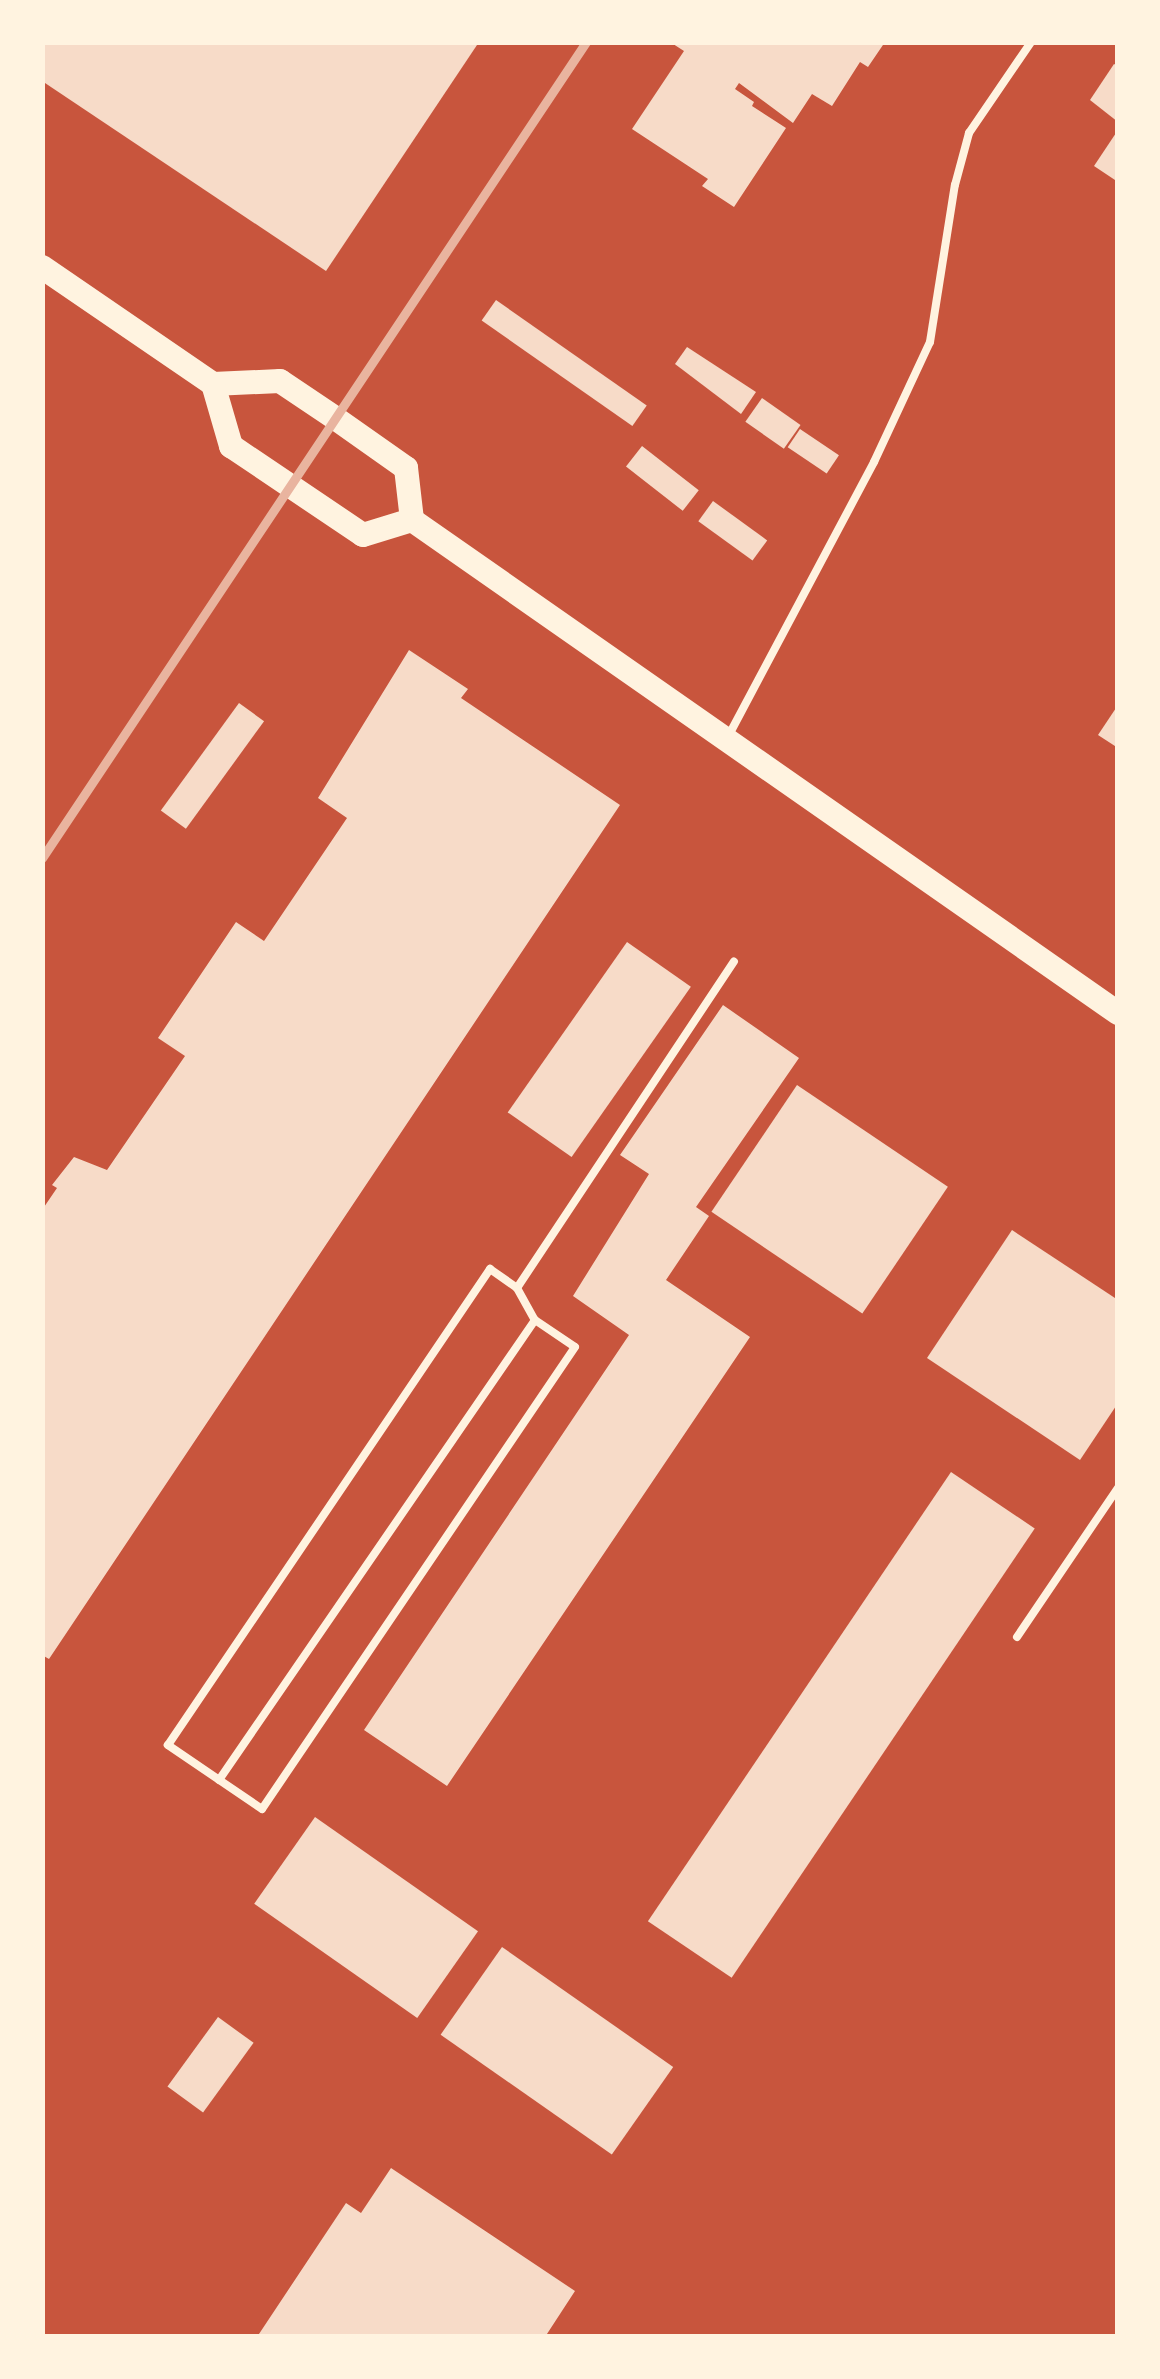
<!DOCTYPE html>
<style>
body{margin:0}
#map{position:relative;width:1160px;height:2379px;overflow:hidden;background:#c8553d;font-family:"Source Sans 3",sans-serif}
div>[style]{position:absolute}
.building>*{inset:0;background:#f7dbc8;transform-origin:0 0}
.service>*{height:8px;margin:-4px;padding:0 4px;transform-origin:4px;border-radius:4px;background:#fff3e0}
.secondary>*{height:24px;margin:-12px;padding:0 12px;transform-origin:12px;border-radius:12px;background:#fff3e0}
.rail>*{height:9px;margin:-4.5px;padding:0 4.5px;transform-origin:4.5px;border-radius:4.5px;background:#e9b49f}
span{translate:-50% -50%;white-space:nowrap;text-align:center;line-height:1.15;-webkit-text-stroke:9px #fff3e0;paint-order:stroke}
.frame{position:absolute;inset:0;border:45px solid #fff3e0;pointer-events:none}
</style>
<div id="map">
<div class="building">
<i style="clip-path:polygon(42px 42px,479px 42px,326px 271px,42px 81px)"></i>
<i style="clip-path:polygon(670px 42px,885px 42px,868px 67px,860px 62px,832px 106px,812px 94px,793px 123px,739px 83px,735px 89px,754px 102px,752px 106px,786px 128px,734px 207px,702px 186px,708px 179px,632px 129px,684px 51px)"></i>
<i style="clip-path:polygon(1114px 64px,1118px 66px,1118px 122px,1090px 100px)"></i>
<i style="clip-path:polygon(1118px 130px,1118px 182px,1094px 166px)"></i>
<i style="left:496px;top:300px;width:184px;height:25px;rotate:35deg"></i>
<i style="clip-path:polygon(687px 347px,756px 392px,741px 414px,675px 364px)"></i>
<i style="left:762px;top:398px;width:47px;height:29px;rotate:35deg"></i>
<i style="left:800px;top:429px;width:47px;height:22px;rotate:34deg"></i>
<i style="left:642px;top:446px;width:72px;height:26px;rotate:38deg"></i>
<i style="left:713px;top:501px;width:67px;height:25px;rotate:36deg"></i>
<i style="clip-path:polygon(409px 650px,468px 689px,461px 698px,620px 805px,49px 1659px,42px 1655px,42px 1210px,57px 1188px,52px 1185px,74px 1157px,107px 1170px,185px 1056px,158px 1038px,236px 922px,264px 941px,347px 818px,318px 798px)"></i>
<i style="left:239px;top:703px;width:31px;height:133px;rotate:36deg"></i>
<i style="clip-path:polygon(1118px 705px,1118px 748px,1098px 735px)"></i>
<i style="left:627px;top:942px;width:78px;height:208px;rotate:35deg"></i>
<i style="clip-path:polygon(723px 1005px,799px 1058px,696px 1207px,709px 1216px,666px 1280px,750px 1337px,447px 1786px,364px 1730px,629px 1335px,573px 1296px,649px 1174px,620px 1155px)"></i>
<i style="left:797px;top:1085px;width:182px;height:153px;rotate:34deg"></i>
<i style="clip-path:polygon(1012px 1230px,1118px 1300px,1118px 1403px,1080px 1460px,927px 1358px)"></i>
<i style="left:951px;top:1472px;width:101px;height:542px;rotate:34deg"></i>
<i style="left:315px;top:1817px;width:199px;height:106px;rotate:35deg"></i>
<i style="left:502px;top:1947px;width:209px;height:107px;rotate:35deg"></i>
<i style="left:218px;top:2017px;width:44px;height:86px;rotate:36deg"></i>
<i style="clip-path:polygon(391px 2168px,575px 2291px,545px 2337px,257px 2337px,346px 2203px,361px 2213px)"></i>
</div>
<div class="service">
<i style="left:730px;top:733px;width:307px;rotate:-62deg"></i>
<i style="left:874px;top:462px;width:132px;rotate:-65deg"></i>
<i style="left:930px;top:342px;width:159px;rotate:-81deg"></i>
<i style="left:955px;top:185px;width:54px;rotate:-74.9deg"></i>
<i style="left:969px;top:133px;width:110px;rotate:-55.7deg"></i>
<i style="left:517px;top:1288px;width:37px;rotate:61deg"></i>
<i style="left:535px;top:1320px;width:48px;rotate:34deg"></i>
<i style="left:575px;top:1347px;width:558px;rotate:124.12deg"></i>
<i style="left:262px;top:1809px;width:114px;rotate:-145.8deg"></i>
<i style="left:168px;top:1745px;width:575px;rotate:-55.92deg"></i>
<i style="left:490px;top:1269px;width:33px;rotate:35deg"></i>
<i style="left:517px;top:1288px;width:392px;rotate:-56.4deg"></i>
<i style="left:1017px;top:1637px;width:180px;rotate:-55.9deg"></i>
<i style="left:219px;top:1780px;width:558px;rotate:-55.51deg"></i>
</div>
<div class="secondary">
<i style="left:42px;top:267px;width:207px;rotate:34.4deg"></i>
<i style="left:213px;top:384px;width:67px;rotate:-2.6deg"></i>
<i style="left:280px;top:381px;width:66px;rotate:33.9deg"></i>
<i style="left:335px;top:418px;width:87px;rotate:35.2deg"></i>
<i style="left:406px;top:468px;width:52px;rotate:83.4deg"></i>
<i style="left:412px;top:520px;width:861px;rotate:34.93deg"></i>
<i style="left:213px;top:384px;width:65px;rotate:73.8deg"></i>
<i style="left:231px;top:446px;width:159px;rotate:34deg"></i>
<i style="left:363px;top:535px;width:51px;rotate:-17deg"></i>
</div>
<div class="rail">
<i style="left:42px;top:858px;width:981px;rotate:-56.31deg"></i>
</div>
<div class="frame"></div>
</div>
